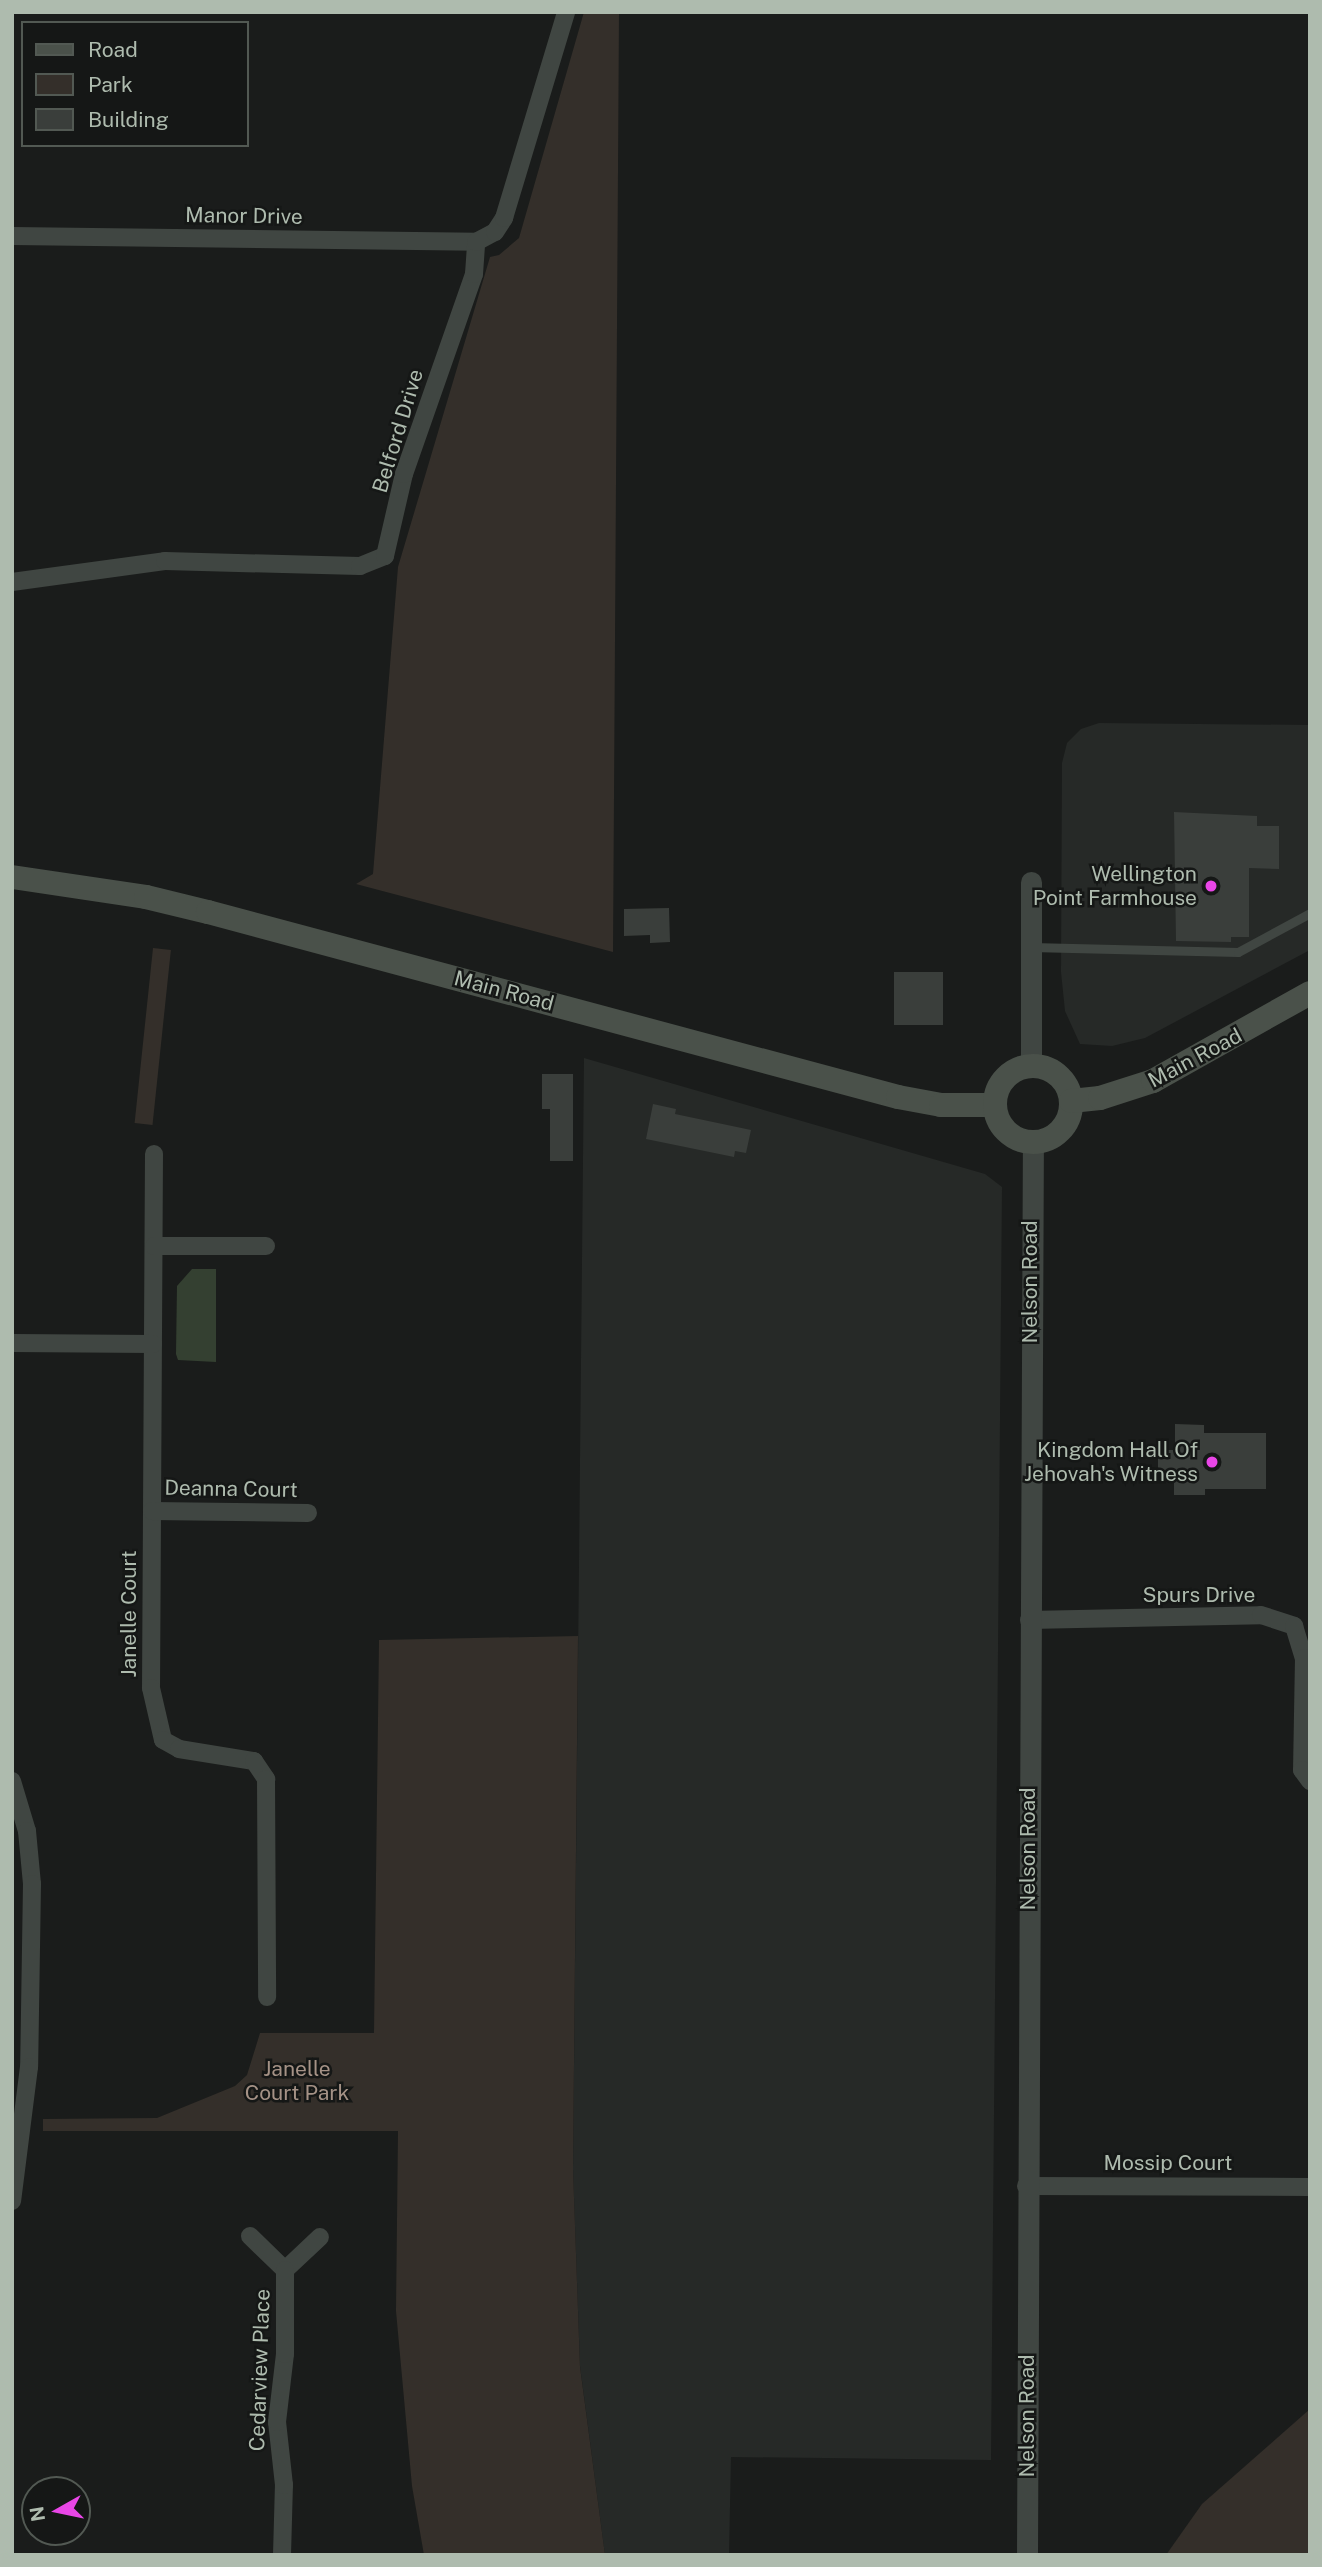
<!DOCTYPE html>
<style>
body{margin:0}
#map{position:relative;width:1322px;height:2567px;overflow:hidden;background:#1a1c1b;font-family:"Public Sans",sans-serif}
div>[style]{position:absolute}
.built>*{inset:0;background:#262927}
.green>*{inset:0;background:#342f2a;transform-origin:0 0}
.water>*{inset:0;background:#344031}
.building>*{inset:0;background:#3a3e3b;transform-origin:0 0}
.service>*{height:9px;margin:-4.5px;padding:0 4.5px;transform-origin:4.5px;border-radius:4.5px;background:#404642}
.minor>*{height:18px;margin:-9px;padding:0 9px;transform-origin:9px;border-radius:9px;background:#404642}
.tertiary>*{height:21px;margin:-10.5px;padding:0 10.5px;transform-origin:10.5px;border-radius:10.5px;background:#404642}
.secondary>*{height:24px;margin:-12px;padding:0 12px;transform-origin:12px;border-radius:12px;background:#4a514a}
.secondary>.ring{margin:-12px;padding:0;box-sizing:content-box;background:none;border:24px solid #4a514a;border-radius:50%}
.dots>*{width:19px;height:19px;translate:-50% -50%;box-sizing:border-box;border:4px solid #151716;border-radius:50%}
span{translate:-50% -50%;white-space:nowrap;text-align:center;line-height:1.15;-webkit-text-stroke:5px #151716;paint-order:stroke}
.street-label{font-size:21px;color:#aebbae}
.poi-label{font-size:21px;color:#aebbae}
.right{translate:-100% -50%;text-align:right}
.park-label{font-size:21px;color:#a59286}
.frame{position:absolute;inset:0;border:14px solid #aebbae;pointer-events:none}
.legend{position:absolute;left:21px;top:21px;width:228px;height:126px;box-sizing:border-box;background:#151716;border:2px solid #525953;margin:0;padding:9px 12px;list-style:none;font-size:21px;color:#aebbae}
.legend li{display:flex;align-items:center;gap:14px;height:35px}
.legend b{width:35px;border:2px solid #525953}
.north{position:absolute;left:21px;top:2476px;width:70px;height:70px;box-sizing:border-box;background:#151716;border:2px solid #525953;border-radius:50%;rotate:261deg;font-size:19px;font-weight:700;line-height:28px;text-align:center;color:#aebbae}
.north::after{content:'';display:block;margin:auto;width:24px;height:32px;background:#e946e7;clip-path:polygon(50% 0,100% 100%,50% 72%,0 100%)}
</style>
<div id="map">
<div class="built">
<i style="clip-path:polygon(1099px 723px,1310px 725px,1310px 950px,1145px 1038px,1112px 1046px,1080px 1044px,1065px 1011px,1061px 972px,1062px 763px,1067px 743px,1081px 729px)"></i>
<i style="clip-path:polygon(584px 1058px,985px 1174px,1002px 1187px,991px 2460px,731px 2457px,729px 2555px,605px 2555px,580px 2366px,573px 2169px)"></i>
</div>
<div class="green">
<i style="clip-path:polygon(584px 12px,619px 12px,613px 952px,356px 884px,373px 874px,398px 567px,490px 257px,499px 255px,519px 238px)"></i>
<i style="left:153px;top:948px;width:18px;height:176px;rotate:6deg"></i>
<i style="clip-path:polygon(578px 1636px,573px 2169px,580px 2367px,605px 2555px,424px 2555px,412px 2486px,396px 2311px,398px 2131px,43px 2131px,43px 2119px,157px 2118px,235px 2086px,247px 2075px,260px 2033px,374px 2033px,379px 1640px)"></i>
<i style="clip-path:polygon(1310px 2409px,1310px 2555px,1166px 2555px,1202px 2504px)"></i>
</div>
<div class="water">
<i style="clip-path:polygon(192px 1269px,216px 1269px,216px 1362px,178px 1360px,176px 1354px,177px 1286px)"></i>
</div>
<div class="building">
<i style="clip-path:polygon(1174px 812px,1257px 816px,1257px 826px,1279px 826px,1279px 869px,1249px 868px,1249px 937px,1231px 937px,1231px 942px,1176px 941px)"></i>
<i style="clip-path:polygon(669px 908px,670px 942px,650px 943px,650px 935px,624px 936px,624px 909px)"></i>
<i style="left:894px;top:972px;width:49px;height:53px"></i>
<i style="clip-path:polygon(542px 1074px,573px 1074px,573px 1161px,550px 1161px,550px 1109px,542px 1109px)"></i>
<i style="clip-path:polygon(653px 1104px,676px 1109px,675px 1114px,751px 1130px,746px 1153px,735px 1151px,734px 1157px,646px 1139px)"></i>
<i style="clip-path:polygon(1175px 1424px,1204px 1425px,1204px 1433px,1266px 1433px,1266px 1489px,1205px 1489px,1205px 1495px,1174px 1495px,1174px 1474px,1158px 1474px,1158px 1450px,1175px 1450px)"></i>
</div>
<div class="service">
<i style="left:1031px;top:947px;width:207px;rotate:1.4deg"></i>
<i style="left:1238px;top:952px;width:82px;rotate:-28.4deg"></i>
</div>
<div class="minor">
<i style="left:12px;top:236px;width:464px;rotate:0.7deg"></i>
<i style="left:12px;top:582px;width:154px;rotate:-7.8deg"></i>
<i style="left:165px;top:561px;width:195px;rotate:1.5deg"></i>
<i style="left:360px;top:566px;width:27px;rotate:-22deg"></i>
<i style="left:385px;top:556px;width:84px;rotate:-77deg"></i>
<i style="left:404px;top:474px;width:212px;rotate:-70.7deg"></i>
<i style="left:474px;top:274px;width:32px;rotate:-86deg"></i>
<i style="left:476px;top:242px;width:21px;rotate:-28deg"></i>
<i style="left:495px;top:232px;width:17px;rotate:-57deg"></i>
<i style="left:504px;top:218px;width:215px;rotate:-73.2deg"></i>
<i style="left:154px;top:1154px;width:534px;rotate:90.32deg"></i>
<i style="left:151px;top:1688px;width:53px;rotate:77deg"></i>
<i style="left:163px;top:1740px;width:18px;rotate:29deg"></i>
<i style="left:179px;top:1749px;width:76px;rotate:9.1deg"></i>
<i style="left:254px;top:1761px;width:22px;rotate:56deg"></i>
<i style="left:266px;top:1779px;width:218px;rotate:89.7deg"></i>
<i style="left:154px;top:1246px;width:112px"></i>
<i style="left:12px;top:1343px;width:141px;rotate:0.4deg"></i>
<i style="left:152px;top:1511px;width:156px;rotate:0.7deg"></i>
<i style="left:1029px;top:1620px;width:232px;rotate:-1.2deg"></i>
<i style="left:1261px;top:1615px;width:35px;rotate:18deg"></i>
<i style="left:1294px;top:1626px;width:34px;rotate:73deg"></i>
<i style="left:1304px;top:1658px;width:112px;rotate:91deg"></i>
<i style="left:1302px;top:1770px;width:14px;rotate:54deg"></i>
<i style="left:12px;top:1781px;width:52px;rotate:73.3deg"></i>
<i style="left:27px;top:1831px;width:53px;rotate:84.6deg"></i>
<i style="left:32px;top:1884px;width:183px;rotate:90.9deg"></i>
<i style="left:29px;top:2067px;width:135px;rotate:97.2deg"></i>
<i style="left:1026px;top:2186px;width:284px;rotate:0.2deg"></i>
<i style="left:250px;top:2236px;width:49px;rotate:44.2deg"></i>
<i style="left:285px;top:2270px;width:48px;rotate:-43.3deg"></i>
<i style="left:282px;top:2555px;width:70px;rotate:-88.4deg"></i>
<i style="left:284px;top:2485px;width:63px;rotate:-96.3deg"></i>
<i style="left:277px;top:2422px;width:68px;rotate:-83.3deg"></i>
<i style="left:285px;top:2354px;width:84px;rotate:-90deg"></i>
</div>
<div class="tertiary">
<i style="left:1031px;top:882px;width:183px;rotate:90deg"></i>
<i style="left:1027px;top:2555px;width:1412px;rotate:-89.76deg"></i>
</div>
<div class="secondary">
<i style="left:12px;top:877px;width:135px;rotate:8.5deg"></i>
<i style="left:146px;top:897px;width:64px;rotate:13.6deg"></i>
<i style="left:208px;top:912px;width:714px;rotate:15.01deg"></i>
<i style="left:898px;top:1097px;width:44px;rotate:10.5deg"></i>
<i style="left:941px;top:1105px;width:53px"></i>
<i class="ring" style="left:995px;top:1066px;width:52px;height:52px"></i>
<i style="left:1071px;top:1101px;width:29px;rotate:-6deg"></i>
<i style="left:1100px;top:1098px;width:56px;rotate:-17.8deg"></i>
<i style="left:1153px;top:1081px;width:180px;rotate:-29.3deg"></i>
</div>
<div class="dots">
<i style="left:1211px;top:886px;background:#e946e7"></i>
<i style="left:1212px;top:1462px;background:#e946e7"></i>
</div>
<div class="street-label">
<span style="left:244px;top:216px;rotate:1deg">Manor Drive</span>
<span style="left:398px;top:431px;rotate:-73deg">Belford Drive</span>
<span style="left:504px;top:991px;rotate:15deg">Main Road</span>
<span style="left:1195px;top:1058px;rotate:-28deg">Main Road</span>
<span style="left:1030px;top:1282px;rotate:-90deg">Nelson Road</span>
<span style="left:231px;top:1489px;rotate:1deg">Deanna Court</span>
<span style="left:1199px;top:1595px">Spurs Drive</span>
<span style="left:129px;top:1614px;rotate:-90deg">Janelle Court</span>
<span style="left:1028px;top:1849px;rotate:-90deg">Nelson Road</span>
<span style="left:1168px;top:2163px">Mossip Court</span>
<span style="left:260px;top:2370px;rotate:-88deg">Cedarview Place</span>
<span style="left:1027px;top:2416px;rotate:-90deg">Nelson Road</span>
</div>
<div class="poi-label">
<span class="right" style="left:1197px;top:886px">Wellington<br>Point Farmhouse</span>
<span class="right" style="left:1198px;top:1462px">Kingdom Hall Of<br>Jehovah's Witness</span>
</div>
<div class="park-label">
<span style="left:297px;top:2081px">Janelle<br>Court Park</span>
</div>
<div class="frame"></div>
<ul class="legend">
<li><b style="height:9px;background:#4a514a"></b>Road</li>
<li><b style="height:19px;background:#342f2a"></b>Park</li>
<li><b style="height:19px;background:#3a3e3b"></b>Building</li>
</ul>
<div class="north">N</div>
</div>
